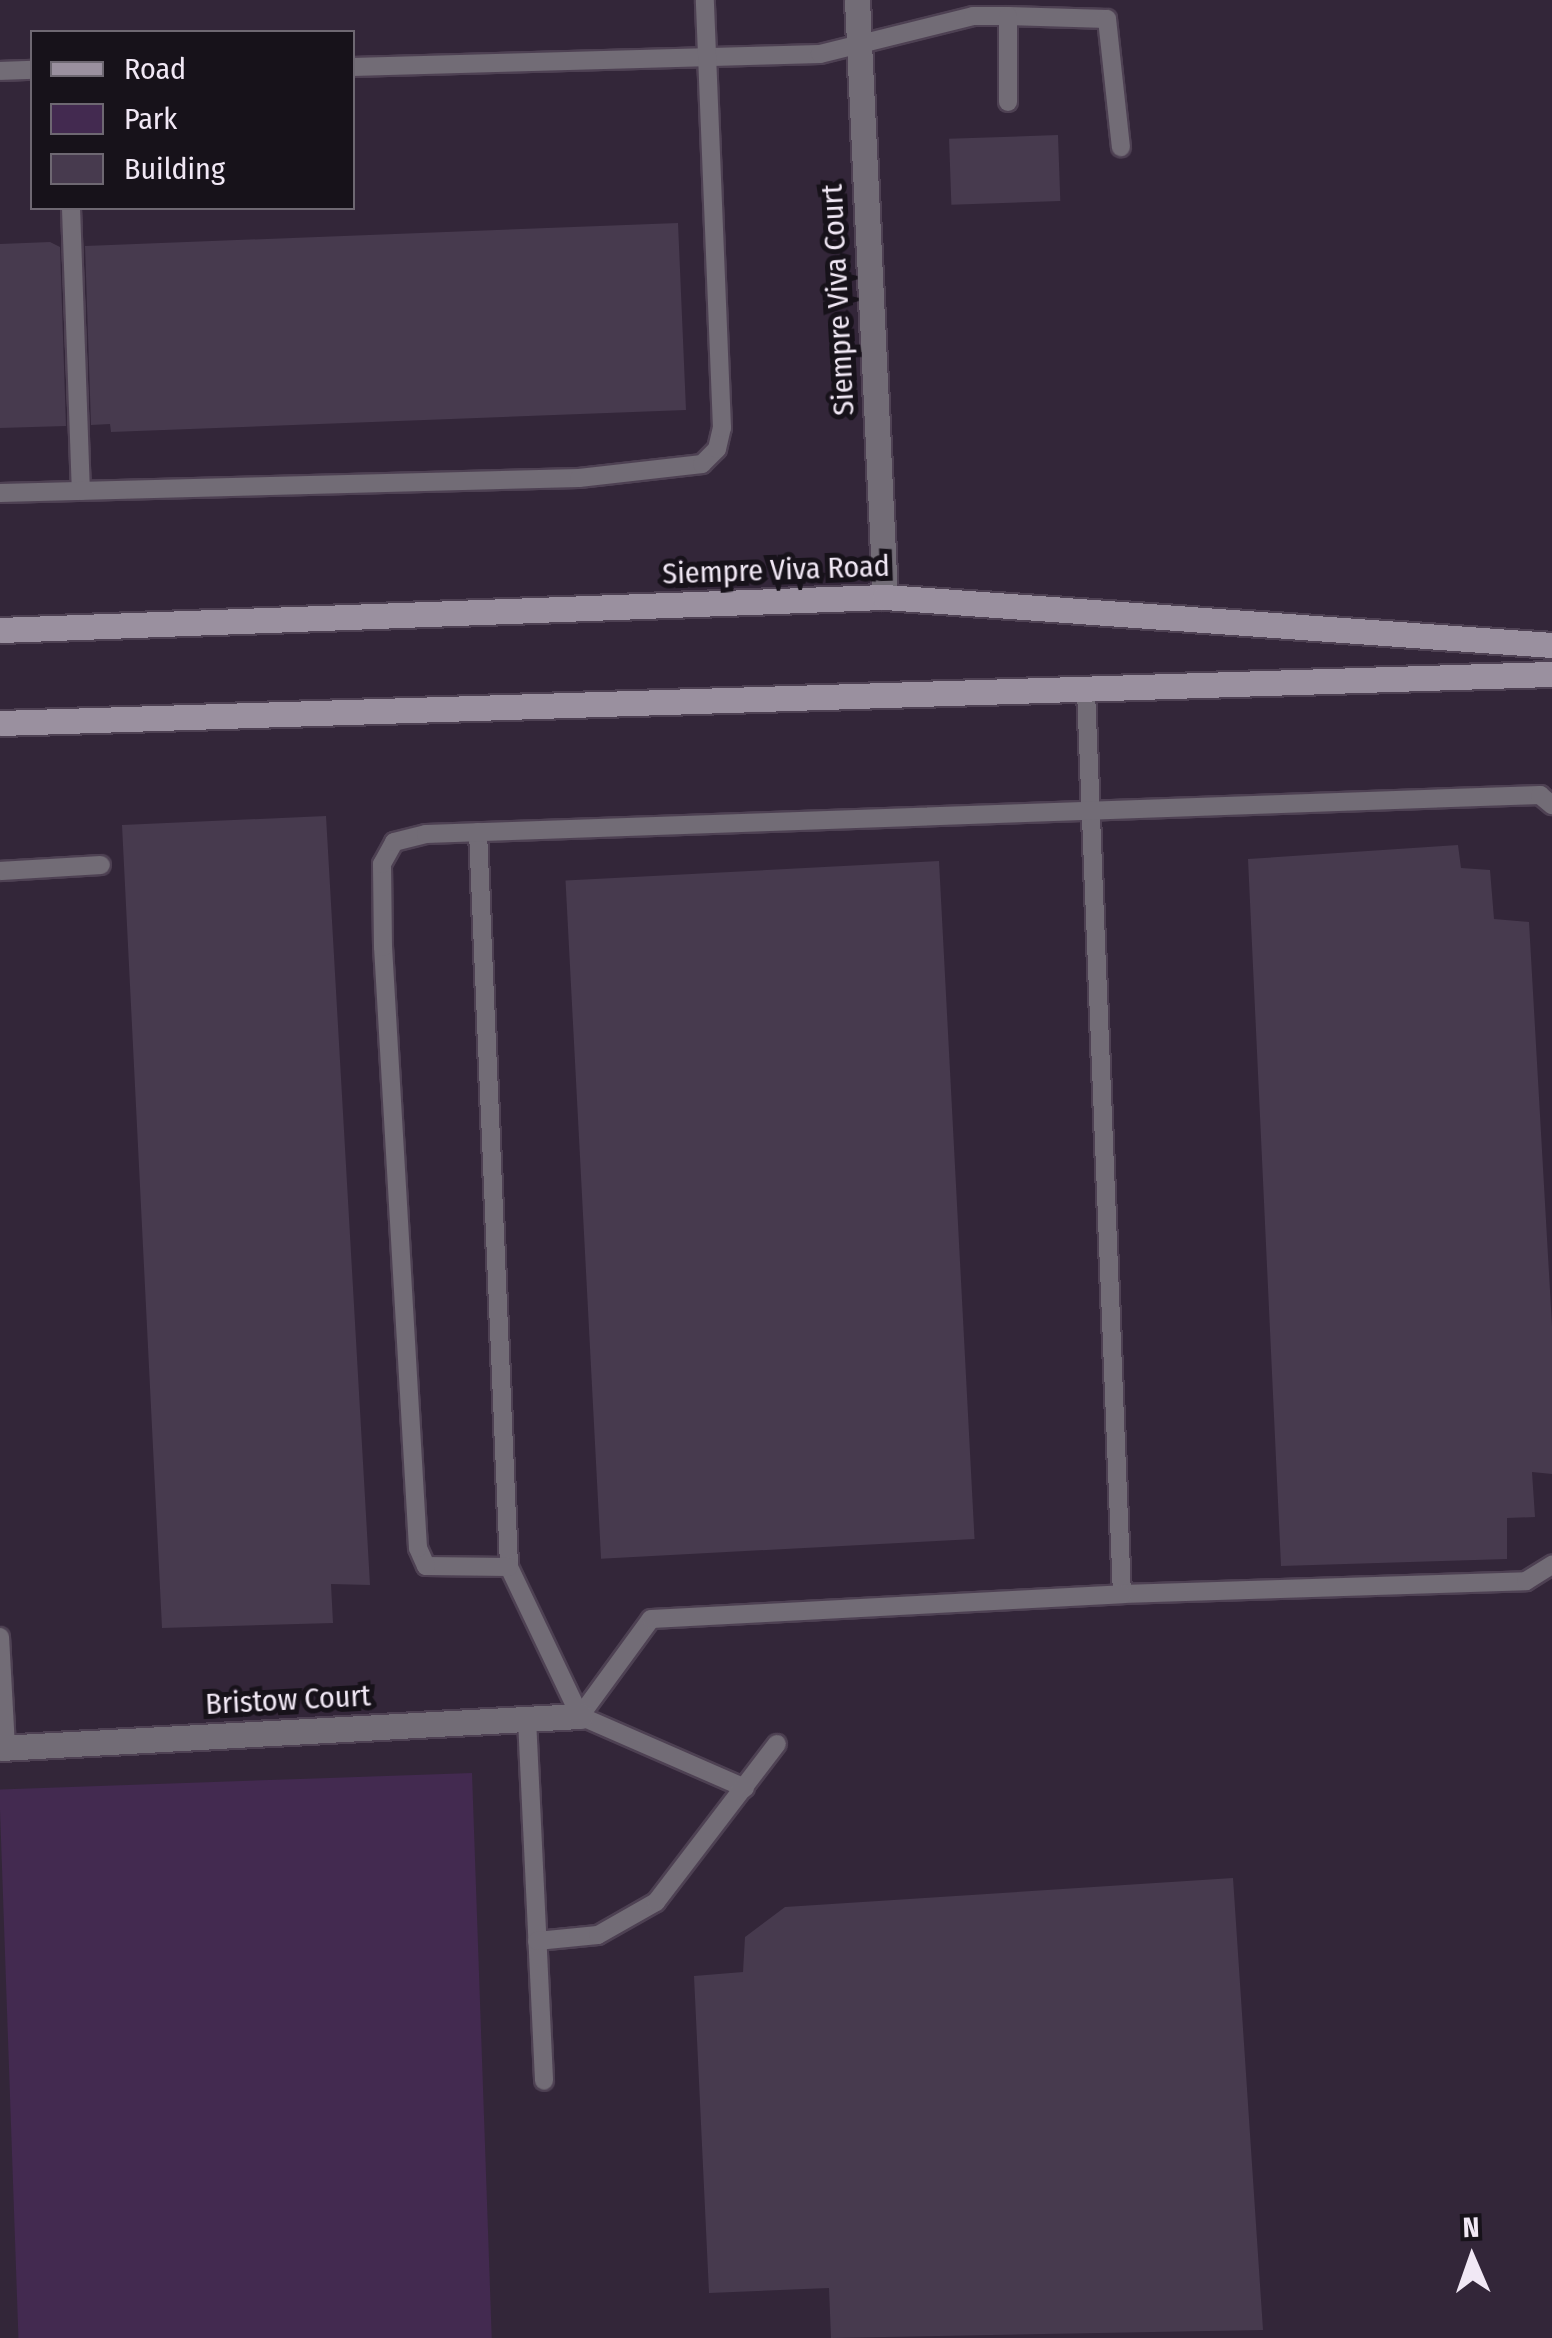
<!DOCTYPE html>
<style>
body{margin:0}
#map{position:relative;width:1552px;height:2338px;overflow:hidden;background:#332639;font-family:"Fira Sans Condensed",sans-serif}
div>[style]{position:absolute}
.green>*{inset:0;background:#432a50;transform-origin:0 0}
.building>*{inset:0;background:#473a4e;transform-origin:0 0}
.roads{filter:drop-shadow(2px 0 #4e4153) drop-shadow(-2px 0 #4e4153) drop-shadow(0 2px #4e4153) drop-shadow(0 -2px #4e4153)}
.service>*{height:18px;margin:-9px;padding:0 9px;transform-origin:9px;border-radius:9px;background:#726c76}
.minor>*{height:25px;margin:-12.5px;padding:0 12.5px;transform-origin:12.5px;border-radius:12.5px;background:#726c76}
.tertiary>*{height:25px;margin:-12.5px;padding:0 12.5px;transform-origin:12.5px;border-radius:12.5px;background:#726c76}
.secondary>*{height:25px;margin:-12.5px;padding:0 12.5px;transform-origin:12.5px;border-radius:12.5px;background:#9a909f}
span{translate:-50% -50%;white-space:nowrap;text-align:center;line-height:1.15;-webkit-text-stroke:10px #17121a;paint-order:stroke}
.street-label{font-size:30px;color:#f1e8f5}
.legend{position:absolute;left:30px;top:30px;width:325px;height:180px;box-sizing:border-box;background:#17121a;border:2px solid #6e6872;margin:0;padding:12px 18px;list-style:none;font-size:30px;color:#f1e8f5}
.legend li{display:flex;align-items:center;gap:20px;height:50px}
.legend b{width:50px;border:2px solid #6e6872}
.north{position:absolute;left:1422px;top:2208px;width:100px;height:100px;-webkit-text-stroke:8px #17121a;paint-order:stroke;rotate:358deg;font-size:28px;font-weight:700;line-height:40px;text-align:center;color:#f1e8f5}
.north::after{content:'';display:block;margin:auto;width:35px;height:45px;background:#f1e8f5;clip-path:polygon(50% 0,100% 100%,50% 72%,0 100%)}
</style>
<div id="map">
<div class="green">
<i style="left:472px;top:1773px;width:566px;height:473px;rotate:88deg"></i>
</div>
<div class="building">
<i style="left:1058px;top:135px;width:66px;height:109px;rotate:88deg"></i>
<i style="clip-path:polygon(678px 223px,686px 410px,111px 432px,110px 424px,91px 425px,85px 246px)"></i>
<i style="clip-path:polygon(50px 242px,60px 247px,66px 426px,0 428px,0 244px)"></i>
<i style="clip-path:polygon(326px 816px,370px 1585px,331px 1584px,333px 1623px,162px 1628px,122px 825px)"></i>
<i style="clip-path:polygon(1458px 845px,1461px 868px,1490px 870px,1494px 919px,1529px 922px,1552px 1326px,1552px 1474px,1532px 1472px,1535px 1517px,1507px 1518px,1507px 1559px,1281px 1566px,1248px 859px)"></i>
<i style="left:939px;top:861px;width:679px;height:374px;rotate:87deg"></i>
<i style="clip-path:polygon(1233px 1878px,1263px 2330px,831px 2338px,829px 2288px,709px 2293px,694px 1976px,743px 1972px,745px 1937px,785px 1907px)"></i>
</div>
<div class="roads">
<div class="service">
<i style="left:1008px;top:16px;width:99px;rotate:1.7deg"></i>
<i style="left:1107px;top:19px;width:129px;rotate:83.8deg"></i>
<i style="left:352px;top:67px;width:468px;rotate:-1.6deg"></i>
<i style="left:820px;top:54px;width:158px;rotate:-13.9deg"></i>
<i style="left:973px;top:16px;width:35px"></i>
<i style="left:1008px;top:16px;width:86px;rotate:90deg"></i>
<i style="left:0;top:71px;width:32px;rotate:-2deg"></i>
<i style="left:71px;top:208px;width:283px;rotate:88deg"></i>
<i style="left:0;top:493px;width:579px;rotate:-1.48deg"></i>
<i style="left:579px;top:478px;width:124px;rotate:-6.5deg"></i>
<i style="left:702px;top:464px;width:21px;rotate:-45deg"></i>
<i style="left:717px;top:449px;width:22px;rotate:-77deg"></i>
<i style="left:722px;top:428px;width:428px;rotate:-92.3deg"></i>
<i style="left:1086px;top:691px;width:904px;rotate:87.72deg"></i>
<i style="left:1122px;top:1594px;width:404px;rotate:-1.8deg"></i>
<i style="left:1526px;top:1581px;width:31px;rotate:-32deg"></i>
<i style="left:478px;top:832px;width:736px;rotate:87.58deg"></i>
<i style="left:0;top:871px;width:101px;rotate:-3.4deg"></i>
<i style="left:0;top:1637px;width:111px;rotate:86.9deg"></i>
<i style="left:580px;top:1716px;width:120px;rotate:-53.8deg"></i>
<i style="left:651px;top:1619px;width:472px;rotate:-3deg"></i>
<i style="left:527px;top:1719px;width:362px;rotate:87.3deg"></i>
<i style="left:745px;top:1788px;width:180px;rotate:-156.4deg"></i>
<i style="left:580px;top:1716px;width:165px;rotate:-115.5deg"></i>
<i style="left:509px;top:1567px;width:83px;rotate:-179.3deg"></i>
<i style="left:426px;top:1566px;width:20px;rotate:-114deg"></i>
<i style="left:418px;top:1548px;width:602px;rotate:-93.33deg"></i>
<i style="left:383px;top:947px;width:83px;rotate:-90.7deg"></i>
<i style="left:382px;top:864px;width:25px;rotate:-61deg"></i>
<i style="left:394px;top:842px;width:33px;rotate:-14deg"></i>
<i style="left:426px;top:834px;width:1115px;rotate:-2.01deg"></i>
<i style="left:1540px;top:795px;width:16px;rotate:40deg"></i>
<i style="left:537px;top:1941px;width:61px;rotate:-5.6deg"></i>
<i style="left:598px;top:1935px;width:67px;rotate:-29.6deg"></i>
<i style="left:656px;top:1902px;width:199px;rotate:-52.6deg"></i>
</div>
<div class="minor">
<i style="left:0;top:1748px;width:581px;rotate:-3.16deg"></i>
</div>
<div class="tertiary">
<i style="left:857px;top:0;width:598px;rotate:87.31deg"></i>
</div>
<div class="secondary">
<i style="left:0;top:630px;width:886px;rotate:-2.14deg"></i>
<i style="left:885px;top:597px;width:669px;rotate:4.12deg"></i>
<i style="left:0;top:723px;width:1553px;rotate:-1.81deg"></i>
</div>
</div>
<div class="street-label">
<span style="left:838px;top:300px;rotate:-93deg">Siempre Viva Court</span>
<span style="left:776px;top:570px;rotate:-2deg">Siempre Viva Road</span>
<span style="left:288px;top:1700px;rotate:-3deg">Bristow Court</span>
</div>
<ul class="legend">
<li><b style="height:12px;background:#9a909f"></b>Road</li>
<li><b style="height:28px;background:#432a50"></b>Park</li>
<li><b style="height:28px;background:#473a4e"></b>Building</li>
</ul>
<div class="north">N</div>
</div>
